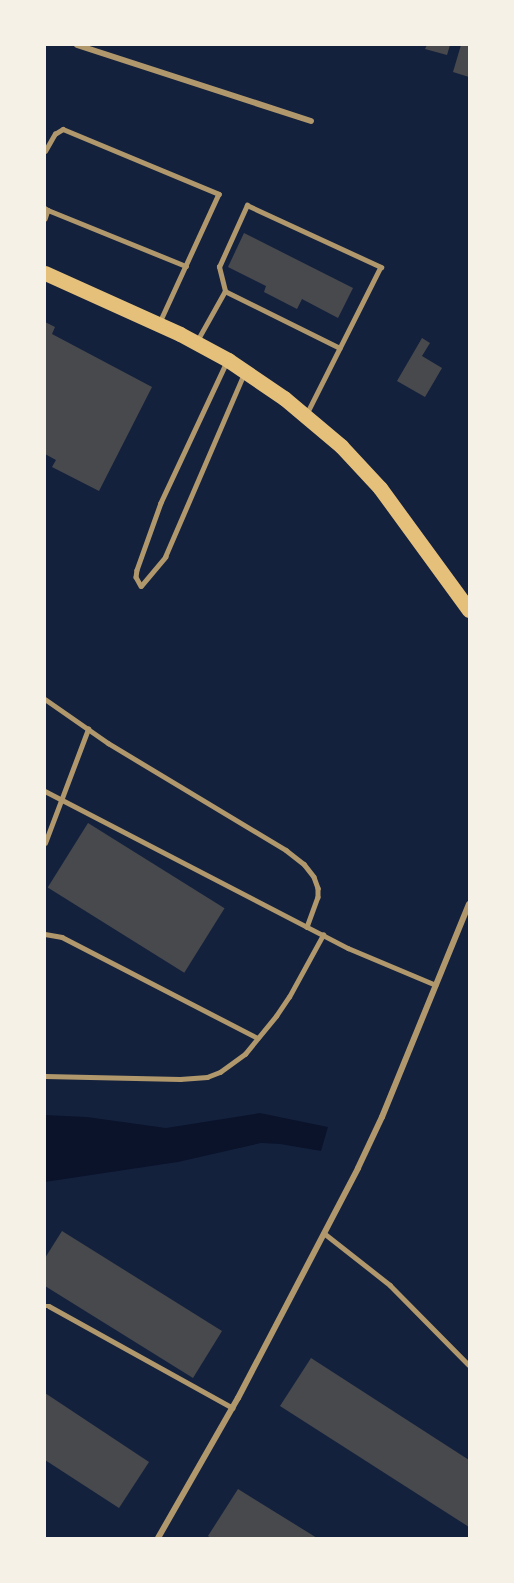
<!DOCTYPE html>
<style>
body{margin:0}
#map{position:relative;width:514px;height:1583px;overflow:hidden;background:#14213d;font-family:"Libre Baskerville",serif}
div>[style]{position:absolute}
.water>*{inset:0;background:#0b132b}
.building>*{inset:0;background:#48494c;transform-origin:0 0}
.service>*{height:4.5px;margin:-2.25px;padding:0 2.25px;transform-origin:2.25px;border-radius:2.25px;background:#b1986c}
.minor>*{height:6px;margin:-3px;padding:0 3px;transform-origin:3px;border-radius:3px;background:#b1986c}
.primary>*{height:15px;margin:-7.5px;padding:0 7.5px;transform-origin:7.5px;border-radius:7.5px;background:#e5c07b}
span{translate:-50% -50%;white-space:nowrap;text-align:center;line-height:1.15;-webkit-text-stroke:6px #f6f1e7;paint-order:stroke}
.frame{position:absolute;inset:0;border:46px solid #f6f1e7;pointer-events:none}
</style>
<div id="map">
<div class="water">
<i style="clip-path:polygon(260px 1113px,328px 1127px,321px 1151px,280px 1144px,261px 1143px,178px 1162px,45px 1182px,45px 1115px,87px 1117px,166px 1128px)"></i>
</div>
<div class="building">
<i style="clip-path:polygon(427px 45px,450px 45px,447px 55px,425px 49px)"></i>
<i style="clip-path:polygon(461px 45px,469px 45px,469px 77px,453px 72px)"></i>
<i style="clip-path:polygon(244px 233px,353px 288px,338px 318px,302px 299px,297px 309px,264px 292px,266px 286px,228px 267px)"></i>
<i style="clip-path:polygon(45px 322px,55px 327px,52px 334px,152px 387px,99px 491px,52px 467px,56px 460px,45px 454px)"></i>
<i style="clip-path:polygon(422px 338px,430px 343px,422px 356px,442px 368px,425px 397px,397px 381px)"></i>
<i style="left:88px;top:823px;width:161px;height:76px;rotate:32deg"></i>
<i style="clip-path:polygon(62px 1231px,222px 1331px,193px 1378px,45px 1286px,45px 1258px)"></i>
<i style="clip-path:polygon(311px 1358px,469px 1460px,469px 1527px,280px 1406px)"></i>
<i style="clip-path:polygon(45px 1393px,149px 1462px,119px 1508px,45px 1460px)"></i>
<i style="clip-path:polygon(238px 1489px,317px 1538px,211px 1538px,208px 1536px)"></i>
</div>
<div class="service">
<i style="left:45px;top:151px;width:20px;rotate:-60deg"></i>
<i style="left:55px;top:134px;width:9px;rotate:-32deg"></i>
<i style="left:63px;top:129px;width:169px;rotate:22.6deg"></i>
<i style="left:219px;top:194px;width:141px;rotate:114.7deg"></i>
<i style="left:45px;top:208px;width:4px;rotate:34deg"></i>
<i style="left:48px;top:210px;width:9px;rotate:108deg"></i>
<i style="left:48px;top:210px;width:149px;rotate:22.1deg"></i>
<i style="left:225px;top:291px;width:128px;rotate:26.4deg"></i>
<i style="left:197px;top:341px;width:57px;rotate:-60.8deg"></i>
<i style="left:225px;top:291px;width:25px;rotate:-104deg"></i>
<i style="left:219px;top:267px;width:68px;rotate:-65.7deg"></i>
<i style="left:247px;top:205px;width:148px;rotate:24.8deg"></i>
<i style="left:381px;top:267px;width:165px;rotate:116.7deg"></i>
<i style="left:227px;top:362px;width:156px;rotate:115.1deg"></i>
<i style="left:161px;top:503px;width:71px;rotate:109.7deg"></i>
<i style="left:137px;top:570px;width:7px;rotate:98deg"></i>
<i style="left:136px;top:577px;width:10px;rotate:61deg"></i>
<i style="left:141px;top:586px;width:38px;rotate:-50deg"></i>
<i style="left:165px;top:557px;width:199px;rotate:-66.7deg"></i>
<i style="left:45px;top:699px;width:77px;rotate:34.9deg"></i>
<i style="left:108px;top:743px;width:208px;rotate:31deg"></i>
<i style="left:286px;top:850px;width:23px;rotate:38deg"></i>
<i style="left:304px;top:864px;width:16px;rotate:52deg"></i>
<i style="left:314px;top:877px;width:12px;rotate:70deg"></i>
<i style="left:318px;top:888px;width:9px;rotate:90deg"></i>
<i style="left:318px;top:897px;width:32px;rotate:110deg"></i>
<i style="left:45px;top:791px;width:341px;rotate:27.4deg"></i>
<i style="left:348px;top:948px;width:95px;rotate:22.8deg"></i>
<i style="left:45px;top:843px;width:122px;rotate:-69.3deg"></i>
<i style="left:45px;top:934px;width:17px;rotate:10deg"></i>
<i style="left:62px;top:937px;width:220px;rotate:27.3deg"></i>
<i style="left:45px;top:1076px;width:135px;rotate:1.3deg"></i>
<i style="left:180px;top:1079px;width:27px;rotate:-4deg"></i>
<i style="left:207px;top:1077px;width:14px;rotate:-21deg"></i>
<i style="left:220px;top:1072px;width:31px;rotate:-36deg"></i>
<i style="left:245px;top:1054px;width:49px;rotate:-50.8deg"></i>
<i style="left:276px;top:1016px;width:23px;rotate:-56deg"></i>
<i style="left:289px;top:997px;width:71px;rotate:-61.3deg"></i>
<i style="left:324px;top:1233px;width:84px;rotate:38.2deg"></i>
<i style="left:390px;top:1285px;width:112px;rotate:45.4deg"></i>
<i style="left:45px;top:1306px;width:4px"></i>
<i style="left:49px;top:1306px;width:210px;rotate:29deg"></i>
</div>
<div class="minor">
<i style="left:77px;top:45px;width:246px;rotate:18deg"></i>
<i style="left:158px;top:1538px;width:161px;rotate:-60.3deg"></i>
<i style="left:238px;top:1398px;width:259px;rotate:-62.4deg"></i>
<i style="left:358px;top:1168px;width:56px;rotate:-64.8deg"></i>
<i style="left:382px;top:1117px;width:230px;rotate:-67.8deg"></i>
</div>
<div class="primary">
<i style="left:45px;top:273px;width:148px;rotate:24.3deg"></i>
<i style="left:180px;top:334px;width:55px;rotate:28.4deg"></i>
<i style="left:228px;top:360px;width:68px;rotate:34.2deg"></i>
<i style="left:284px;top:398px;width:75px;rotate:40.1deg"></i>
<i style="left:341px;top:446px;width:57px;rotate:47.1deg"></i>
<i style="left:380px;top:488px;width:151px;rotate:53.9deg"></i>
</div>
<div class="frame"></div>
</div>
